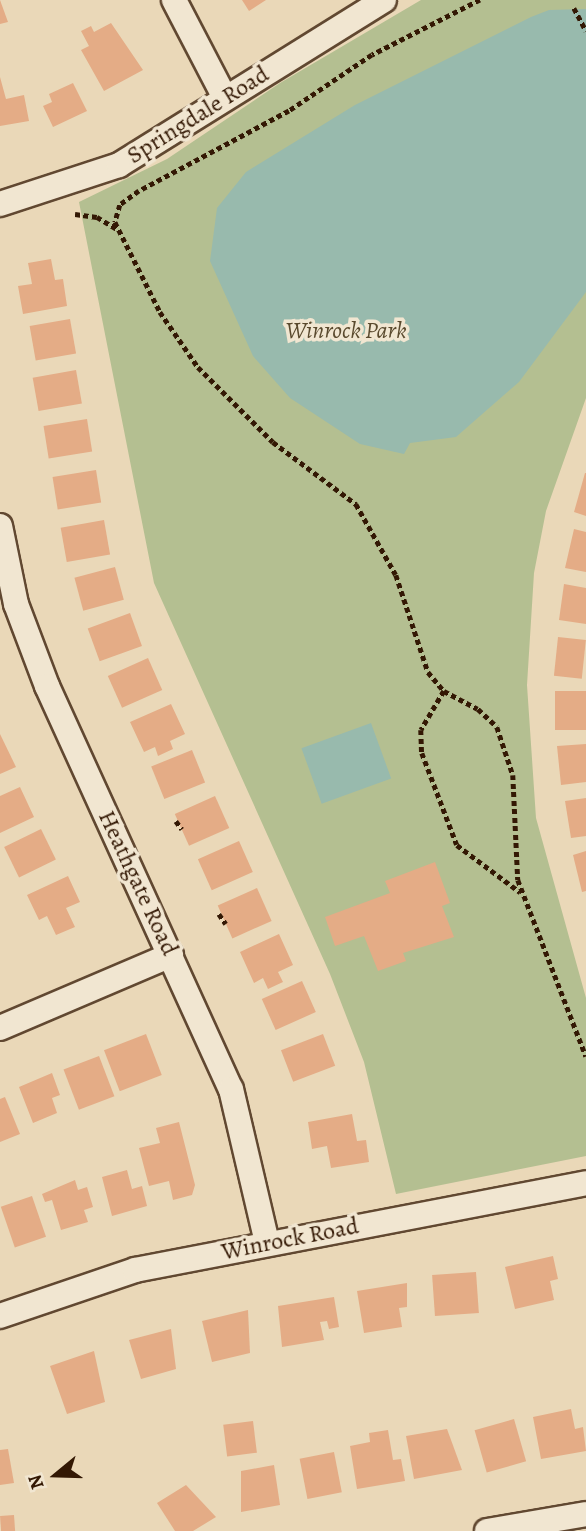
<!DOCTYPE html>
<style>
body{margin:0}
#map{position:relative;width:586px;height:1531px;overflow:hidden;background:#ead8b8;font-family:Alegreya,serif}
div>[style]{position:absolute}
.green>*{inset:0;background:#b4bf91}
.water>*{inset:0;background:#98baad;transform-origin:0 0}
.building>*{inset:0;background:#e4ac86;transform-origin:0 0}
.path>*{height:4.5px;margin-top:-2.25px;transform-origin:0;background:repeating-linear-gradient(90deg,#331804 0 5px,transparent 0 8.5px)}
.roads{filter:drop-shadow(2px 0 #614831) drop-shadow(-2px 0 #614831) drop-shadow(0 2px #614831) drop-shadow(0 -2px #614831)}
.minor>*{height:24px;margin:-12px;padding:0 12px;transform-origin:12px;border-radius:12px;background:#f1e6d1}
span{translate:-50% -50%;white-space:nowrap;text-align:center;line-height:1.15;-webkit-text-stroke:7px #f1e6d1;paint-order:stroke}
.street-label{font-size:24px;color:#331804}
.park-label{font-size:24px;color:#5a4a2e;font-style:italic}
.north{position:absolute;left:21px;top:1440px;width:70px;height:70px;-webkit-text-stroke:5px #f1e6d1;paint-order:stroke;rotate:251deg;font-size:19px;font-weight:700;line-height:28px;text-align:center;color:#331804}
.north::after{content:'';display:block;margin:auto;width:24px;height:32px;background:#331804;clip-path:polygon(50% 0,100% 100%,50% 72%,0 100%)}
</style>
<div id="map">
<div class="green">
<i style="clip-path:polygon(421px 0,586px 0,586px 398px,546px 511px,534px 573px,527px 685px,536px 818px,586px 998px,586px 1156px,396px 1194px,364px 1062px,330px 974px,154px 583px,79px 202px,167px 159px,280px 83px)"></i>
</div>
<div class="water">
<i style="clip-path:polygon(586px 9px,586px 292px,519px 382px,456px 437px,410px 443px,404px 454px,360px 444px,290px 398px,253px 356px,210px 261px,217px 208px,246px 172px,355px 105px,531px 17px,549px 10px)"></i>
<i style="left:371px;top:723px;width:59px;height:74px;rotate:70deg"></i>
</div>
<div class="building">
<i style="clip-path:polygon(0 0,8px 22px,0 24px)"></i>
<i style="clip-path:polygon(242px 0,266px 0,249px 11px)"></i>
<i style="clip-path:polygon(111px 23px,143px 70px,104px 91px,81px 50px,89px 46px,81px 31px,91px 26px,94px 32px)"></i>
<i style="clip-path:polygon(0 77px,6px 99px,24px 95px,29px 121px,0 126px)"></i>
<i style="clip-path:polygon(73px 83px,87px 111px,53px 127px,43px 106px,52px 102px,49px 94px)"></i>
<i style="clip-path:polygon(51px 259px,55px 280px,63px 279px,67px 306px,23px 314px,18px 286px,32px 284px,28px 263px)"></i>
<i style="left:70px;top:319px;width:35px;height:41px;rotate:80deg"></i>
<i style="left:76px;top:370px;width:34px;height:44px;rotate:80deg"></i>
<i style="left:87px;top:419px;width:33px;height:44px;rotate:81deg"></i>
<i style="left:96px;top:470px;width:33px;height:44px;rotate:81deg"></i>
<i style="clip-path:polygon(585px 473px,586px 473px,586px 516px,574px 512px)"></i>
<i style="left:104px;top:520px;width:35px;height:44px;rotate:80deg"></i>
<i style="clip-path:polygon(574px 529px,586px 532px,586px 572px,565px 568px)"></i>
<i style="left:115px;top:567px;width:34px;height:42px;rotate:75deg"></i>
<i style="clip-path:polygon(564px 584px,586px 588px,586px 624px,559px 620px)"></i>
<i style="left:130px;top:613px;width:35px;height:45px;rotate:70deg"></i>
<i style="left:558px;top:637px;width:28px;height:39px;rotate:6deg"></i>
<i style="left:148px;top:658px;width:35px;height:44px;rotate:66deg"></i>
<i style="left:586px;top:691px;width:39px;height:31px;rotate:90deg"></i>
<i style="clip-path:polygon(171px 704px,185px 734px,170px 741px,173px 749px,158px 756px,155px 747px,144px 752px,130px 722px)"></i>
<i style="clip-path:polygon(0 734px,16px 767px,0 774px)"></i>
<i style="clip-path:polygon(586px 744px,586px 782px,561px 785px,557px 746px)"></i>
<i style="left:192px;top:750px;width:35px;height:44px;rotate:68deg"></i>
<i style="clip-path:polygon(20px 787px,34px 817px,0 833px,0 796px)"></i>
<i style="left:215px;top:796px;width:35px;height:44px;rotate:66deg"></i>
<i style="clip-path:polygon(586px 798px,586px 836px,571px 838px,565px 801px)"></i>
<i style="left:41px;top:829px;width:34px;height:41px;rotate:64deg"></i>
<i style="left:239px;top:841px;width:34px;height:45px;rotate:66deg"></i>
<i style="clip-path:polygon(586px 851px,586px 891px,582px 892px,573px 855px)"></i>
<i style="clip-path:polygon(435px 862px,450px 903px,442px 906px,454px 937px,403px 953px,406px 961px,378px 971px,364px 936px,335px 946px,325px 917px,390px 893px,385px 881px)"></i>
<i style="clip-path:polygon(68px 876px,80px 902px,66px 908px,75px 927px,56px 935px,47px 916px,39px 920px,27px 895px)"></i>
<i style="left:257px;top:888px;width:36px;height:43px;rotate:66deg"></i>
<i style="clip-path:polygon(279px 934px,293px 965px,278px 972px,283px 982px,268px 989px,263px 978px,254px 983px,240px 952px)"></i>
<i style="left:302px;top:981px;width:34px;height:44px;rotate:66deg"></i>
<i style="left:146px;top:1034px;width:44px;height:45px;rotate:69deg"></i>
<i style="left:323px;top:1034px;width:34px;height:45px;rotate:69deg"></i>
<i style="left:99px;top:1056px;width:43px;height:38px;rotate:69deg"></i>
<i style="clip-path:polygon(52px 1073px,60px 1095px,52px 1098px,57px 1113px,33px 1123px,19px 1087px)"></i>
<i style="clip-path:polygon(5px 1097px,20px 1134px,0 1142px,0 1099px)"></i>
<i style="clip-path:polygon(352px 1114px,357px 1141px,366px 1140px,369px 1162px,331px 1168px,327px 1146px,312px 1149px,308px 1122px)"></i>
<i style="clip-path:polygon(179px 1122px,195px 1185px,192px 1195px,173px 1200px,169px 1181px,149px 1186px,139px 1148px,160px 1143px,156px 1128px)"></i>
<i style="clip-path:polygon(127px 1170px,132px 1189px,142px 1186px,147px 1206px,112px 1216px,102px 1177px)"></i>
<i style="clip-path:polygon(75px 1180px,78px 1190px,87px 1187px,93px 1207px,84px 1210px,88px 1222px,61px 1230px,52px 1200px,45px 1202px,42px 1194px)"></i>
<i style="left:32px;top:1196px;width:43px;height:33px;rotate:71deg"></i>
<i style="clip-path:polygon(553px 1256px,558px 1279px,550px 1281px,554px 1300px,515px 1309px,505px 1267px)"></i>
<i style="left:476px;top:1272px;width:41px;height:44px;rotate:86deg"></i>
<i style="clip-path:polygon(407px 1283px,407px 1307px,399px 1308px,402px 1327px,364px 1333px,357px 1291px)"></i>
<i style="clip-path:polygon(334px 1297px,339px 1327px,329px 1329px,327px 1321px,320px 1322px,324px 1340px,282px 1347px,278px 1306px)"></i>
<i style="clip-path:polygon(248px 1310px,250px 1353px,212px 1362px,202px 1321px)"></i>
<i style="clip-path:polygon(171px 1329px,176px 1369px,141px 1379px,129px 1340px)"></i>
<i style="clip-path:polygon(94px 1351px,105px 1402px,67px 1414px,50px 1366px)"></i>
<i style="clip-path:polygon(571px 1409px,575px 1429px,583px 1427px,586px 1451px,541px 1459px,533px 1417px)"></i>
<i style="left:514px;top:1419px;width:44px;height:41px;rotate:74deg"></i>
<i style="left:253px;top:1421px;width:32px;height:30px;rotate:83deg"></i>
<i style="clip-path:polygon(447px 1429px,462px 1470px,414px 1479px,406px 1436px)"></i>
<i style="clip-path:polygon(388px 1430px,393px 1460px,401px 1459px,405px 1481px,357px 1489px,350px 1446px,370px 1442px,369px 1433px)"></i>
<i style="clip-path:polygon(8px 1449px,14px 1483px,0 1485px,0 1450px)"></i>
<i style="left:334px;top:1452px;width:41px;height:35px;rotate:79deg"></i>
<i style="clip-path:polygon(274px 1465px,280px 1505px,241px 1512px,241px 1471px)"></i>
<i style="clip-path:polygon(186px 1485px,216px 1517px,193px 1531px,175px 1531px,157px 1503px)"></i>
<i style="left:14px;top:1515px;width:16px;height:14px;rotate:86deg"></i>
</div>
<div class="path">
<i style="left:480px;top:0;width:121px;rotate:153deg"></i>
<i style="left:372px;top:55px;width:100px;rotate:146deg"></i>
<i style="left:289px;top:111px;width:170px;rotate:151.9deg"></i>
<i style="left:139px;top:191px;width:24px;rotate:144deg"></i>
<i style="left:120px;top:205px;width:18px;rotate:106deg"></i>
<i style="left:115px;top:222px;width:101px;rotate:63.4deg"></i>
<i style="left:160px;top:312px;width:67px;rotate:55.4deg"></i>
<i style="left:198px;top:367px;width:106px;rotate:45deg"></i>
<i style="left:273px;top:442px;width:104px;rotate:36.8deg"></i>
<i style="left:356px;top:504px;width:81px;rotate:60.6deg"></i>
<i style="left:396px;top:575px;width:102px;rotate:71.7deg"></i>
<i style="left:428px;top:672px;width:25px;rotate:50deg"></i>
<i style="left:444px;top:691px;width:38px;rotate:28deg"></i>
<i style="left:478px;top:709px;width:26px;rotate:43deg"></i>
<i style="left:497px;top:727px;width:51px;rotate:71.6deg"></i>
<i style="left:513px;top:775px;width:105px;rotate:87.3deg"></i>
<i style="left:518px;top:880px;width:189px;rotate:68.9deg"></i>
<i style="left:574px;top:8px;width:26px;rotate:62deg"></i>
<i style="left:75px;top:214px;width:22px;rotate:8deg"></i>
<i style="left:97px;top:217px;width:23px;rotate:31deg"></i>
<i style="left:444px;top:691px;width:45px;rotate:120.5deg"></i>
<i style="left:421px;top:730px;width:23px;rotate:88deg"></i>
<i style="left:422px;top:753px;width:98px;rotate:69.2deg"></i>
<i style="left:457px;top:845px;width:79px;rotate:36.7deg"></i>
<i style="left:176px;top:821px;width:10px;rotate:53deg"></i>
<i style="left:219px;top:914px;width:12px;rotate:55deg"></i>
</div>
<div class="roads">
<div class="minor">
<i style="left:174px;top:0;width:110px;rotate:62.5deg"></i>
<i style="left:0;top:204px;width:125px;rotate:-18.1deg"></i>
<i style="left:119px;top:165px;width:312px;rotate:-31.9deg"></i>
<i style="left:0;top:526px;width:80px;rotate:78.4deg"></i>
<i style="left:16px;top:604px;width:88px;rotate:69.3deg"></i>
<i style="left:47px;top:686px;width:443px;rotate:65.5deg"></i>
<i style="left:231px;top:1089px;width:157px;rotate:76.8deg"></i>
<i style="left:0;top:1028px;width:186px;rotate:-23.1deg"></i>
<i style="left:0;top:1316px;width:143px;rotate:-18.8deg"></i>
<i style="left:135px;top:1270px;width:459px;rotate:-10.9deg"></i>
<i style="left:487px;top:1531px;width:100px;rotate:-9.7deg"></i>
</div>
</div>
<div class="street-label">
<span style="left:198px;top:115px;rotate:-32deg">Springdale Road</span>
<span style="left:138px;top:883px;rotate:65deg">Heathgate Road</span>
<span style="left:290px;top:1239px;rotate:-11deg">Winrock Road</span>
</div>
<div class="park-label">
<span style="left:346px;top:331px">Winrock Park</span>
</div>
<div class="north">N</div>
</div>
